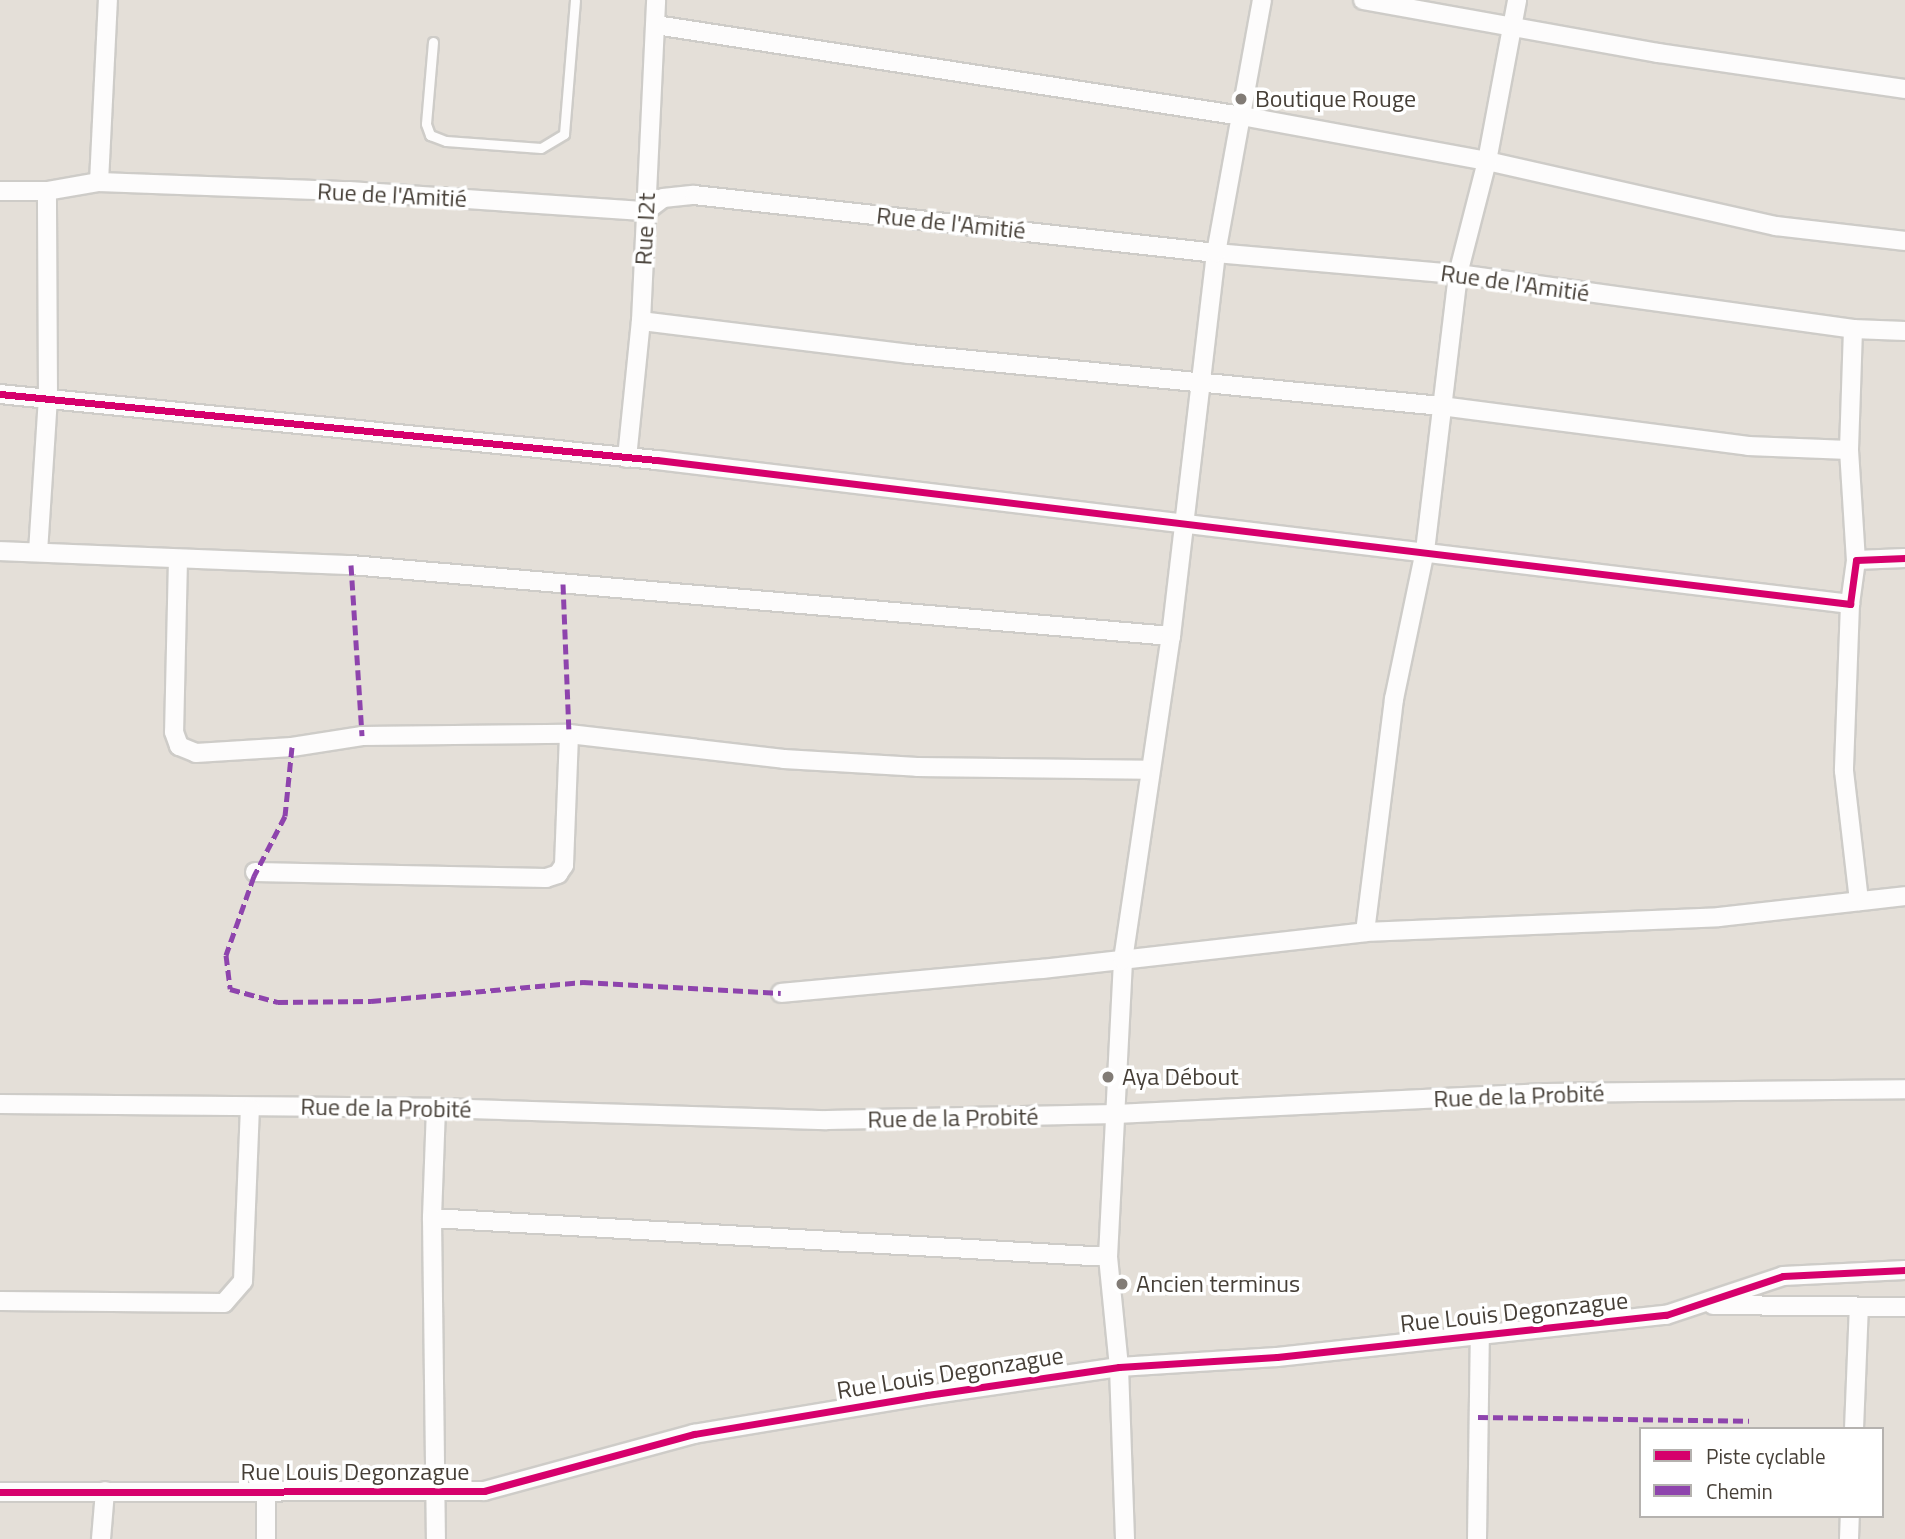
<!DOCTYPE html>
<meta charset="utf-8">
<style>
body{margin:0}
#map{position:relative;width:1905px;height:1539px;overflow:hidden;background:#f0eeeb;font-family:"Titillium Web",sans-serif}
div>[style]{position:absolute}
.residential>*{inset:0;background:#e4dfd8}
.roads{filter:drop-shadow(2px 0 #ceccc8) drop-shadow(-2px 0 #ceccc8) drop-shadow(0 2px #ceccc8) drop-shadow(0 -2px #ceccc8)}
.service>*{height:9px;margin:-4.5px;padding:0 4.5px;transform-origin:4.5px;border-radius:4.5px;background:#fdfcfc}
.minor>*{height:18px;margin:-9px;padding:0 9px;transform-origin:9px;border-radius:9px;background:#fdfcfc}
.quiet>*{height:5px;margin-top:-2.5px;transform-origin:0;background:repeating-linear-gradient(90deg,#8e44ad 0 10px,transparent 0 15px)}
.cycleway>*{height:7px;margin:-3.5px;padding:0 3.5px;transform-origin:3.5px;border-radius:3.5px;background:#d6006c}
.dots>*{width:19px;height:19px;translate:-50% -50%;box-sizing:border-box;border:4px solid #fff;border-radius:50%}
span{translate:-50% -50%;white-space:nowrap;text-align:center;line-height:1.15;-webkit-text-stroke:7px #fff;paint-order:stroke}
.poi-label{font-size:24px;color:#463f37}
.left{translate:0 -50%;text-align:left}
.street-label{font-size:24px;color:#463f37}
.legend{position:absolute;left:1639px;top:1427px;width:245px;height:91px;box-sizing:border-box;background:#fff;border:2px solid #b5b2af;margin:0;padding:9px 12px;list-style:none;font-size:21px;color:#463f37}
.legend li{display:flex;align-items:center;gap:14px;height:35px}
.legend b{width:35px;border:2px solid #b5b2af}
</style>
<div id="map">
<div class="residential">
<i style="clip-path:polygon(evenodd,0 0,1905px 0,1905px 1539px,0 1539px,0 0,1641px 1429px,1882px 1429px,1882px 1516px,1641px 1516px,1641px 1429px)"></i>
</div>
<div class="roads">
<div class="service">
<i style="left:433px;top:42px;width:82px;rotate:94.9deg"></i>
<i style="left:426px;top:124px;width:12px;rotate:70deg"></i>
<i style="left:430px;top:135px;width:17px;rotate:21deg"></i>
<i style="left:446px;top:141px;width:95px;rotate:4.2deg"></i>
<i style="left:541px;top:148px;width:27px;rotate:-31deg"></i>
<i style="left:564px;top:134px;width:134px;rotate:-85.3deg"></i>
</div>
<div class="minor">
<i style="left:1363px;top:0;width:300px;rotate:10.2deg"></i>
<i style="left:1658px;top:53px;width:250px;rotate:8.3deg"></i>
<i style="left:656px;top:25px;width:593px;rotate:8.83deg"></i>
<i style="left:1242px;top:116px;width:249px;rotate:10.4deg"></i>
<i style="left:1487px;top:161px;width:296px;rotate:12.7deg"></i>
<i style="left:1776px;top:226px;width:130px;rotate:6.6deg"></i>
<i style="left:99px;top:182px;width:182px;rotate:-87.2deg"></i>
<i style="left:0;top:191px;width:47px"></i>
<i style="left:47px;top:191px;width:53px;rotate:-9.8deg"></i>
<i style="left:99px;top:182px;width:250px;rotate:2.1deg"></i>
<i style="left:349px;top:191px;width:298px;rotate:3.9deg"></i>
<i style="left:646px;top:211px;width:21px;rotate:-37deg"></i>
<i style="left:663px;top:198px;width:31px;rotate:-6deg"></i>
<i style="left:694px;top:195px;width:525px;rotate:6.34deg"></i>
<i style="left:1216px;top:253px;width:243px;rotate:5deg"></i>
<i style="left:1458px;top:274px;width:399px;rotate:7.9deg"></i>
<i style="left:1853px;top:329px;width:52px;rotate:2.2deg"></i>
<i style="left:641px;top:321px;width:270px;rotate:7deg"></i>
<i style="left:909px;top:354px;width:535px;rotate:5.58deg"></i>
<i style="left:1441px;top:406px;width:310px;rotate:7.4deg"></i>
<i style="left:1748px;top:446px;width:101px;rotate:2.3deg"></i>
<i style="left:1853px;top:329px;width:121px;rotate:91.9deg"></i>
<i style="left:1849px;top:450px;width:110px;rotate:86.4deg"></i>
<i style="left:0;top:394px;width:660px;rotate:5.74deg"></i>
<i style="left:657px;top:460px;width:1202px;rotate:6.88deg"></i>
<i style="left:1850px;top:604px;width:44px;rotate:-82.2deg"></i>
<i style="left:1856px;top:560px;width:49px;rotate:-2.3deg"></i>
<i style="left:627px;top:458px;width:138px;rotate:-84.2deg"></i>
<i style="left:641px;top:321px;width:321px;rotate:-87.3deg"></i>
<i style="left:0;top:551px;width:351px;rotate:2.3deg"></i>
<i style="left:351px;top:565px;width:823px;rotate:4.95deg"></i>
<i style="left:38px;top:552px;width:155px;rotate:-86.3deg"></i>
<i style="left:48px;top:397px;width:206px;rotate:-90.3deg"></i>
<i style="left:178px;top:559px;width:173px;rotate:91.3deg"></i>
<i style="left:174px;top:732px;width:15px;rotate:70deg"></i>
<i style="left:179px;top:746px;width:18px;rotate:22deg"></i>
<i style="left:196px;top:753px;width:96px;rotate:-3.6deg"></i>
<i style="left:292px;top:747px;width:71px;rotate:-8.9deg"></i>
<i style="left:362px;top:736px;width:207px;rotate:-0.6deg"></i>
<i style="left:569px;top:734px;width:216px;rotate:6.6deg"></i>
<i style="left:784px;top:759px;width:133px;rotate:3.4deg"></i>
<i style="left:917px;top:767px;width:231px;rotate:0.7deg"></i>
<i style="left:1850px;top:604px;width:167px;rotate:92.1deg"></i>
<i style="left:1844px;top:771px;width:131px;rotate:83.4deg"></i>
<i style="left:255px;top:872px;width:291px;rotate:1.2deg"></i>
<i style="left:546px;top:878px;width:13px;rotate:-18deg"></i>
<i style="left:558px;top:874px;width:11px;rotate:-56deg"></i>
<i style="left:564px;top:865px;width:131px;rotate:-87.8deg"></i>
<i style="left:1365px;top:932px;width:235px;rotate:-82.9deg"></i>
<i style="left:1394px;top:699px;width:151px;rotate:-78.2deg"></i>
<i style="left:1425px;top:551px;width:279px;rotate:-83.2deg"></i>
<i style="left:1458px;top:274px;width:117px;rotate:-75.6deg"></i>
<i style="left:1487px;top:161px;width:164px;rotate:-79.4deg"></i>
<i style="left:781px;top:993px;width:262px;rotate:-5.3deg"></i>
<i style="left:1042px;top:969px;width:325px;rotate:-6.5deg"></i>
<i style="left:1365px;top:932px;width:354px;rotate:-2.4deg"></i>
<i style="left:1719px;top:917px;width:187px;rotate:-6.4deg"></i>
<i style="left:0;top:1104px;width:436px;rotate:0.5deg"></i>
<i style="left:436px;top:1108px;width:391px;rotate:1.8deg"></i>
<i style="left:827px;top:1120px;width:289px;rotate:-1.2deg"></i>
<i style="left:1116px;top:1114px;width:430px;rotate:-2.8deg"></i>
<i style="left:1545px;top:1093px;width:360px;rotate:-0.6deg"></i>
<i style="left:436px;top:1108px;width:110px;rotate:92.1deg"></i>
<i style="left:432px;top:1218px;width:677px;rotate:3.3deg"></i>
<i style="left:432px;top:1218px;width:321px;rotate:89.3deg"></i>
<i style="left:0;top:1301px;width:224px;rotate:0.5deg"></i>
<i style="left:224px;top:1303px;width:29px;rotate:-49deg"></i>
<i style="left:243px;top:1281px;width:173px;rotate:-87.7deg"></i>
<i style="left:1713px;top:1305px;width:192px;rotate:0.6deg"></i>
<i style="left:1854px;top:1429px;width:122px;rotate:-87.7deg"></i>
<i style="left:266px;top:1491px;width:48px;rotate:90deg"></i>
<i style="left:0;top:1492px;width:484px;rotate:-0.1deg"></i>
<i style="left:484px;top:1491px;width:218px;rotate:-15.2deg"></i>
<i style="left:694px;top:1434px;width:236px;rotate:-9.5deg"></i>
<i style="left:927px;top:1395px;width:194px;rotate:-8.3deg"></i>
<i style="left:1119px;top:1367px;width:158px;rotate:-3.6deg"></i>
<i style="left:1277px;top:1357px;width:391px;rotate:-6.2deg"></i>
<i style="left:1666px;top:1315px;width:123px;rotate:-18.4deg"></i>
<i style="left:1783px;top:1276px;width:122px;rotate:-2.8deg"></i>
<i style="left:101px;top:1539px;width:48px;rotate:-85.2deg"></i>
<i style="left:1125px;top:1539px;width:172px;rotate:-92deg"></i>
<i style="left:1119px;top:1367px;width:111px;rotate:-95.7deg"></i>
<i style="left:1108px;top:1257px;width:297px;rotate:-87.1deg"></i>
<i style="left:1123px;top:960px;width:328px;rotate:-81.6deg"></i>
<i style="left:1171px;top:636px;width:386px;rotate:-83.3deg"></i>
<i style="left:1216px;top:253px;width:257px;rotate:-79.7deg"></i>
<i style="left:1477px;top:1539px;width:206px;rotate:-89.2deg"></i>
<i style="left:1849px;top:1539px;width:23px;rotate:-88deg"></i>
</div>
</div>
<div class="quiet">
<i style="left:351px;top:565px;width:171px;rotate:86.3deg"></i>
<i style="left:563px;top:584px;width:150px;rotate:87.7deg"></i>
<i style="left:292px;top:747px;width:69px;rotate:95.8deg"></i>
<i style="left:285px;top:816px;width:68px;rotate:117.3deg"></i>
<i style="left:254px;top:876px;width:84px;rotate:109.5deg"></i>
<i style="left:226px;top:955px;width:34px;rotate:83deg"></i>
<i style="left:230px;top:989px;width:50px;rotate:15.2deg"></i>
<i style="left:278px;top:1002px;width:93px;rotate:-0.6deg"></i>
<i style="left:371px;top:1001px;width:213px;rotate:-5.1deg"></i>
<i style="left:583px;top:982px;width:198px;rotate:3.2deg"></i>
<i style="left:1478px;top:1417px;width:271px;rotate:0.8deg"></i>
</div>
<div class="cycleway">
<i style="left:0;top:394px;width:660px;rotate:5.74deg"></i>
<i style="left:657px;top:460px;width:1202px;rotate:6.88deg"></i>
<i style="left:1850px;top:604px;width:44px;rotate:-82.2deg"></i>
<i style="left:1856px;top:560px;width:49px;rotate:-2.3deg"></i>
<i style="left:0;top:1492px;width:484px;rotate:-0.1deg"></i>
<i style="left:484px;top:1491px;width:218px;rotate:-15.2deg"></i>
<i style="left:694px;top:1434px;width:236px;rotate:-9.5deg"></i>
<i style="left:927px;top:1395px;width:194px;rotate:-8.3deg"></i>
<i style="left:1119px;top:1367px;width:158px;rotate:-3.6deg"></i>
<i style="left:1277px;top:1357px;width:391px;rotate:-6.2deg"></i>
<i style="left:1666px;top:1315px;width:123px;rotate:-18.4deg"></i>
<i style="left:1783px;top:1276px;width:122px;rotate:-2.8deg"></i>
</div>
<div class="dots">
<i style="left:1241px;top:99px;background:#827c76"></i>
<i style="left:1108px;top:1077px;background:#827c76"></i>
<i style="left:1122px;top:1284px;background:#827c76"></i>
</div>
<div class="poi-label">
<span class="left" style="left:1255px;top:99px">Boutique Rouge</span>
<span class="left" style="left:1122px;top:1077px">Aya Débout</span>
<span class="left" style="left:1136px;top:1284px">Ancien terminus</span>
</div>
<div class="street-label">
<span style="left:392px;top:195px;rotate:3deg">Rue de l'Amitié</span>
<span style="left:951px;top:223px;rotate:6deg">Rue de l'Amitié</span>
<span style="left:645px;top:229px;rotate:-87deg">Rue I2t</span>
<span style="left:1515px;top:283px;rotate:8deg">Rue de l'Amitié</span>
<span style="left:1519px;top:1096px;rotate:-2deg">Rue de la Probité</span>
<span style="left:386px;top:1108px;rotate:1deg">Rue de la Probité</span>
<span style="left:953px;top:1118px;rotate:-1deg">Rue de la Probité</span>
<span style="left:1514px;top:1312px;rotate:-6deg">Rue Louis Degonzague</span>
<span style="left:950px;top:1373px;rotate:-9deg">Rue Louis Degonzague</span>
<span style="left:355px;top:1472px">Rue Louis Degonzague</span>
</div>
<ul class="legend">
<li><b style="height:9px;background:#d6006c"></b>Piste cyclable</li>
<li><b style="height:9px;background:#8e44ad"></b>Chemin</li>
</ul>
</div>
